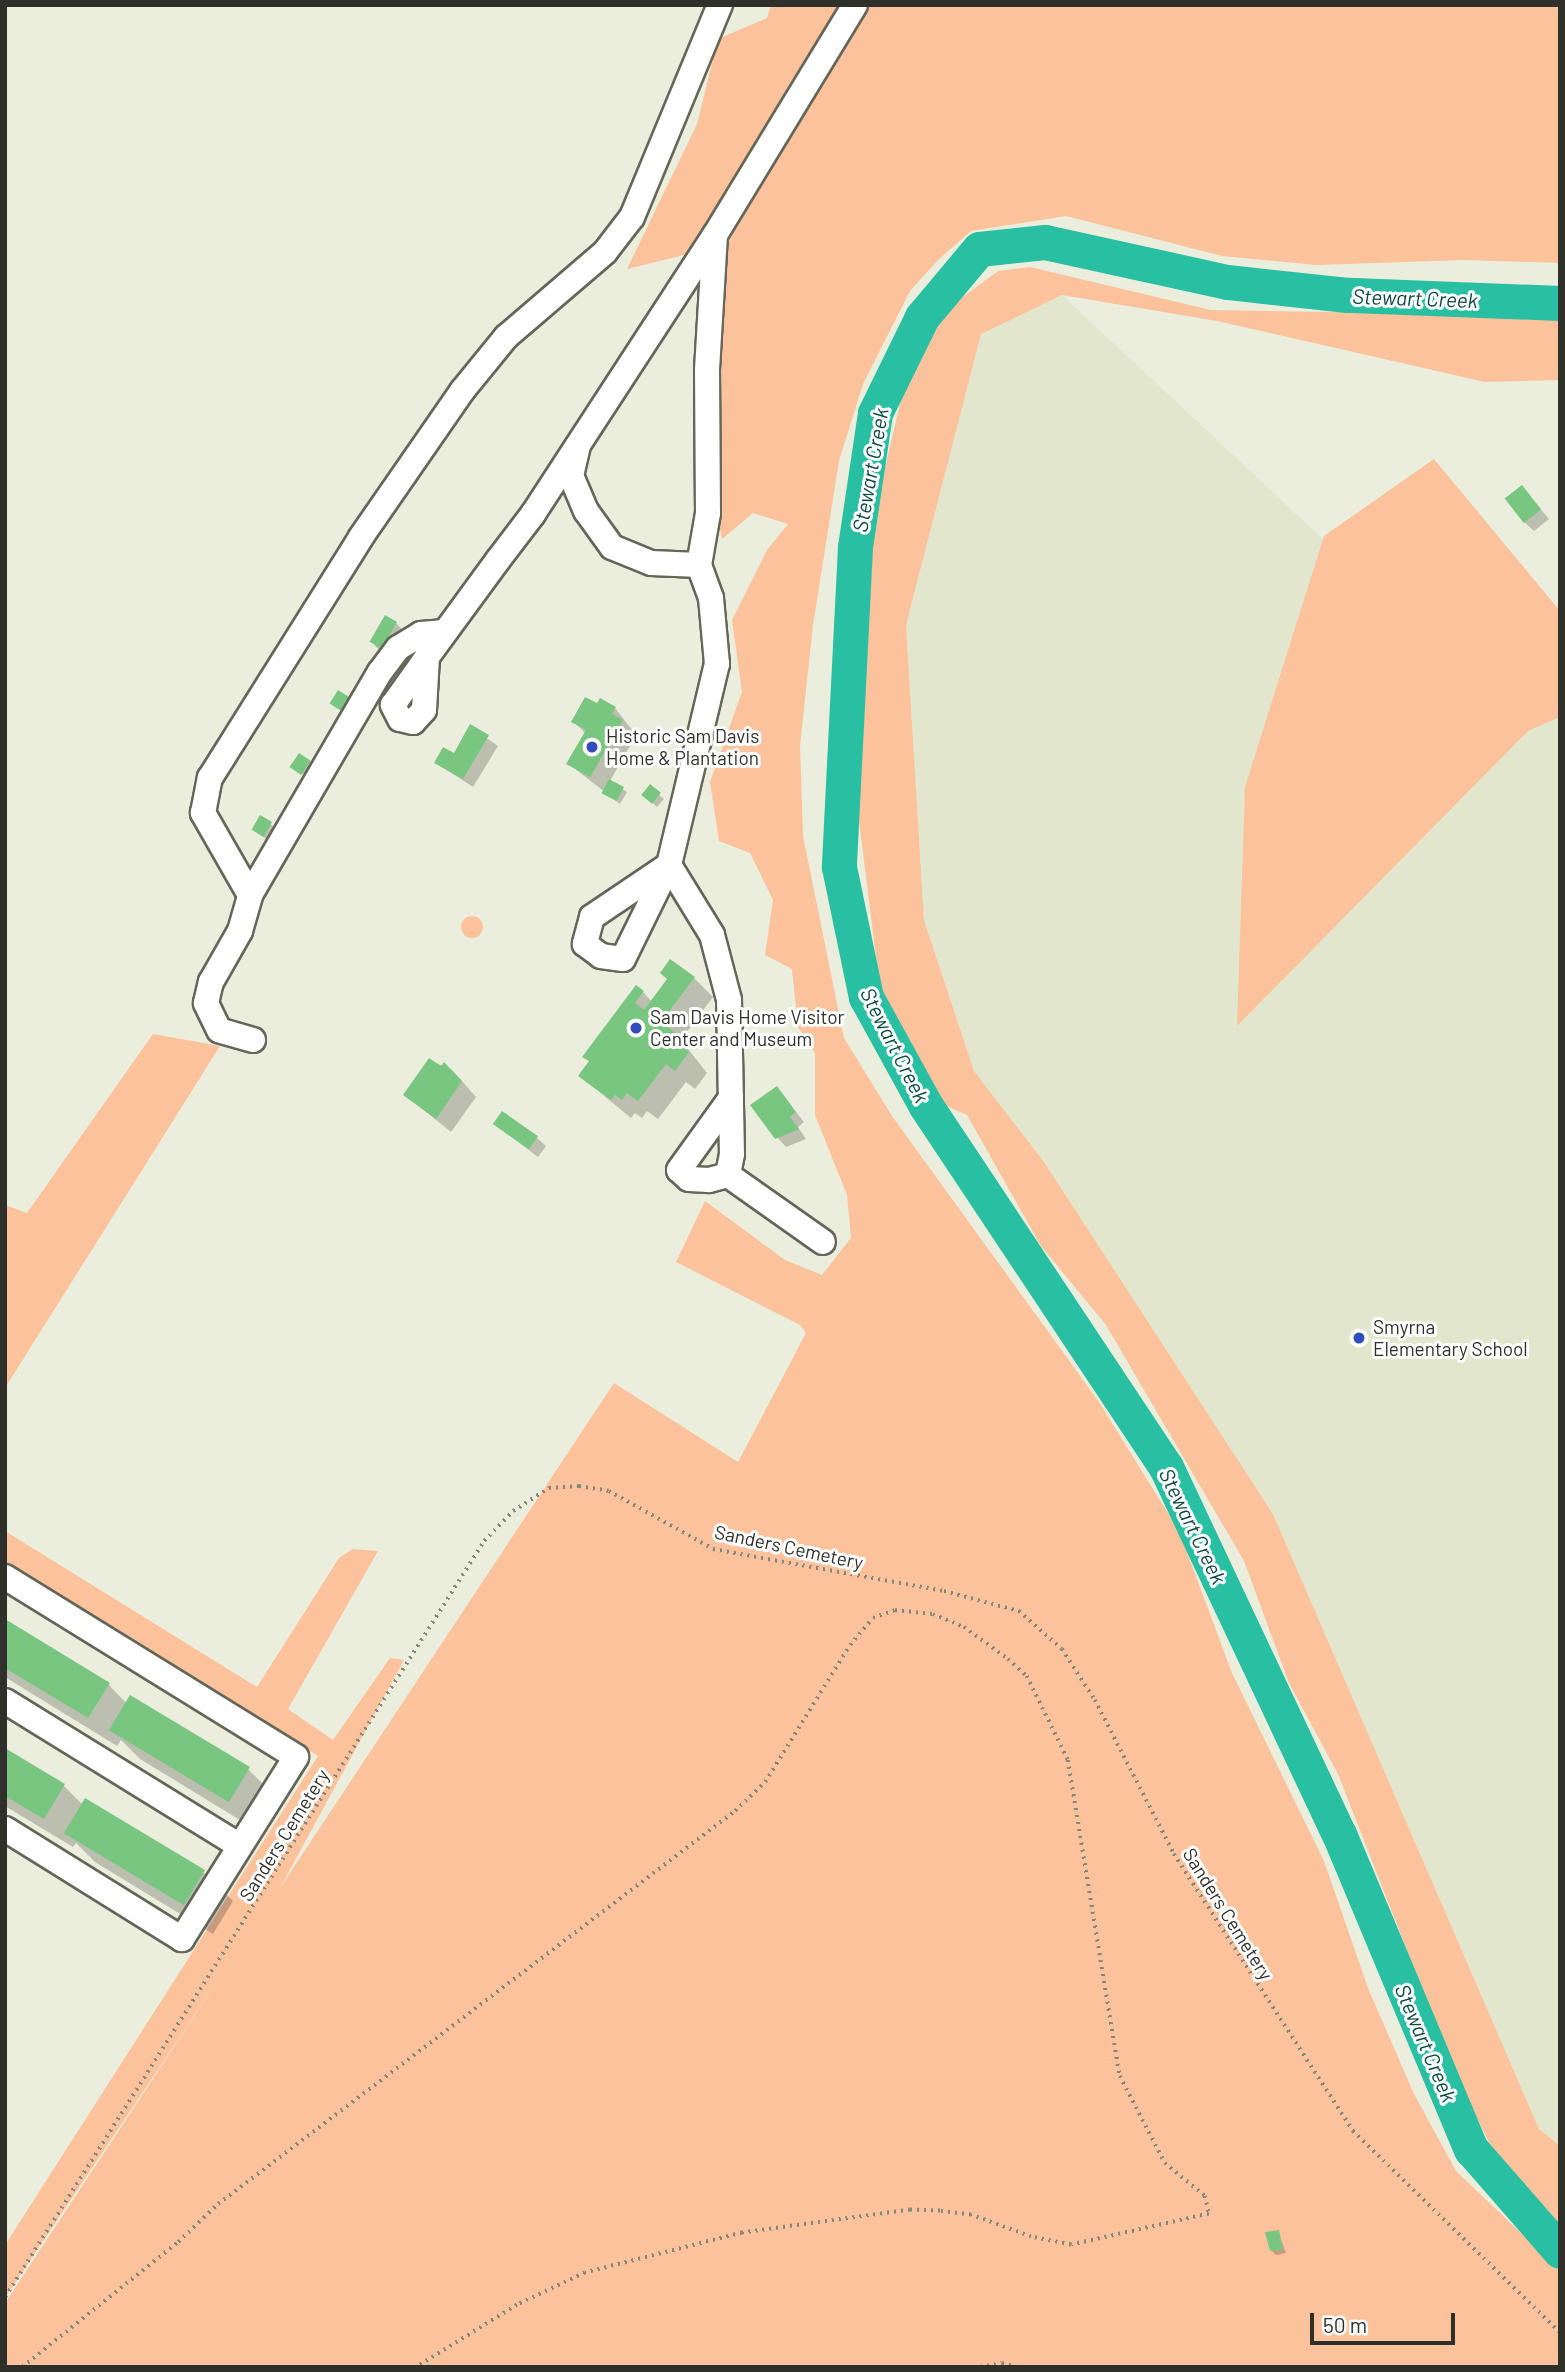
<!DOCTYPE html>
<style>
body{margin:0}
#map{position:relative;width:1565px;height:2372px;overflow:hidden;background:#ebeedd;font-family:Barlow,sans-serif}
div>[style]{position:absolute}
.built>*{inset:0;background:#e2e6cd}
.green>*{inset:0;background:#fcc29c}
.round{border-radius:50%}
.shadow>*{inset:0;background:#0003;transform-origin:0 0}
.river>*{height:35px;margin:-17.5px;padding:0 17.5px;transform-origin:17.5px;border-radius:17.5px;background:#29bfa3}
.building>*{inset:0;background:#78c67f;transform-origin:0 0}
.path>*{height:3.5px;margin-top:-1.75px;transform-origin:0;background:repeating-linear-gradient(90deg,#84867b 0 2px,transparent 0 7px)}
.roads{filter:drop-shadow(2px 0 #646758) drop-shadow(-2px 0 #646758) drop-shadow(0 2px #646758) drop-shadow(0 -2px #646758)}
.minor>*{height:24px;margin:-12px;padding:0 12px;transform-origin:12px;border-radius:12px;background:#fff}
.dots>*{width:19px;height:19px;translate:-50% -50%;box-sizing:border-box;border:4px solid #fff;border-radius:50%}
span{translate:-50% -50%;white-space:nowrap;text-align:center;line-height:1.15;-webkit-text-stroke:6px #fff;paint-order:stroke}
.poi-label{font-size:19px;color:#2e3029}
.left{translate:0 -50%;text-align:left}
.street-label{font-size:19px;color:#2e3029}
.water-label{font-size:21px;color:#0d4a3e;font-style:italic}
.frame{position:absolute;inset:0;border:7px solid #2e3029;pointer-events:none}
.scale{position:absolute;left:1310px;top:2313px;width:145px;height:32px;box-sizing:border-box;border:4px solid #2e3029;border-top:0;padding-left:9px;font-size:21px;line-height:24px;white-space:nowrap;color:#2e3029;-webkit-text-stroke:5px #fff;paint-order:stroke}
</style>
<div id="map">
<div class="built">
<i style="clip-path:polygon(1062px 295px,1528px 731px,1560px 717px,1560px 2146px,1539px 2129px,1273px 1514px,1044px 1162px,974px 1071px,924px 920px,906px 625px,981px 333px)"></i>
</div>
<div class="green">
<i style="clip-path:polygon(771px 5px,1560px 5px,1560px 263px,1465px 260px,1316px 265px,1222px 256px,1066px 216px,971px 231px,937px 261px,910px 291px,863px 384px,839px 461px,813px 625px,800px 746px,803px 836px,844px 1038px,892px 1116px,1099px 1402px,1179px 1531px,1232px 1673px,1324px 1861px,1368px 1988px,1414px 2094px,1456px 2171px,1560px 2270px,1560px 2367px,5px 2367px,5px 2303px,222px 1974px,5px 2298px,5px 2245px,318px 1756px,5px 1563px,5px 1531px,257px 1687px,339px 1558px,353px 1549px,378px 1551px,288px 1709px,333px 1740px,390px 1658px,404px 1660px,280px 1888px,614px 1383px,738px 1462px,806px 1333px,800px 1325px,676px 1262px,705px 1201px,785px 1260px,822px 1275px,851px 1238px,847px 1195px,815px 1115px,815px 1053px,798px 1027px,792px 969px,765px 955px,773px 900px,750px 853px,719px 841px,710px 782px,742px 692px,732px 620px,767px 550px,788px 524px,753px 513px,722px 539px,717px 515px,713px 358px,722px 255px,785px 133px,814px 99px,789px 105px,688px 254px,627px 269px,697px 124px,718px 39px,767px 18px)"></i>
<i style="clip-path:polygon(1030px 267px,1211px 310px,1560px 316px,1560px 380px,1485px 382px,1217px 321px,1062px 295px,981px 334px,906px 625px,924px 920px,974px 1071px,1044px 1162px,1273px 1514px,1539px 2129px,1560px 2146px,1560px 2232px,1490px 2144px,1458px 2081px,1338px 1774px,1289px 1683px,1244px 1561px,1106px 1325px,1041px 1246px,967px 1115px,933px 1100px,926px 1077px,882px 1005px,859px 821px,862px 566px,907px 374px,952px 305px,998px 271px)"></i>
<i style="clip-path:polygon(1434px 459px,1560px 611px,1560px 717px,1528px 731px,1237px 1026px,1245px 787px,1324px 536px)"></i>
<i class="round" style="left:461px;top:916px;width:22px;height:22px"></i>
<i style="clip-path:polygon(153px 1034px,220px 1046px,5px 1388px,5px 1205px,27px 1213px)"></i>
</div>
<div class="shadow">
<i style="clip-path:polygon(1522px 487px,1549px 519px,1534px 531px,1524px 522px)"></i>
<i style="left:396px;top:623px;width:13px;height:31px;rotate:45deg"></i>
<i style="clip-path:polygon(597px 706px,615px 708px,636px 735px,610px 781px,627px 792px,620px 804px,569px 764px,586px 734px,573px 721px)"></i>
<i style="clip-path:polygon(471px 727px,498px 746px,473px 787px,436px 763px,454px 756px)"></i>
<i style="clip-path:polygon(310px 762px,314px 766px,307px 777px,293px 767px)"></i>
<i style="clip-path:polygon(651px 787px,664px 799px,657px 807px,648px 799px)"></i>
<i style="clip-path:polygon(261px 817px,275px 828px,268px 840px,257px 833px)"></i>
<i style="clip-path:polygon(694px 978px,713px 997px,681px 1040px,707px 1073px,695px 1089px,686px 1082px,658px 1119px,647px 1111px,642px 1118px,635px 1113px,631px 1118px,580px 1076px,643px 992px,652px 1002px)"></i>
<i style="clip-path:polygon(429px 1060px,452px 1070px,476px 1097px,451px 1132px,405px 1095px)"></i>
<i style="clip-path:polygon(777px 1088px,804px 1122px,798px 1127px,806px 1139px,786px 1147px,777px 1137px)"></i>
<i style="clip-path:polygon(495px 1124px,536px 1137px,546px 1146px,538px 1157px)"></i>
<i style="clip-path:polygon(5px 1621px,109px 1685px,127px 1704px,131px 1698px,249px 1770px,278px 1799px,258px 1831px,140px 1759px,121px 1740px,117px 1746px,5px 1677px)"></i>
<i style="clip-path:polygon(5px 1750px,64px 1786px,83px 1805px,204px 1873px,233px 1901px,213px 1934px,95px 1862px,76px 1843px,73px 1847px,5px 1806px)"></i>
<i style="clip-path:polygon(1278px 2232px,1286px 2253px,1276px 2255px,1271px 2250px)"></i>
</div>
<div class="river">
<i style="left:1560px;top:303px;width:213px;rotate:-177.8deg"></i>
<i style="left:1347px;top:295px;width:121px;rotate:-173.8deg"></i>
<i style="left:1227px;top:282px;width:186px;rotate:-167.6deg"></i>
<i style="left:1045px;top:242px;width:66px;rotate:173.9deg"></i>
<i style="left:979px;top:249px;width:89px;rotate:130deg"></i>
<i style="left:922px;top:317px;width:107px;rotate:116.1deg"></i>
<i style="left:875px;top:413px;width:135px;rotate:98.5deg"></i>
<i style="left:855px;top:547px;width:320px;rotate:92.9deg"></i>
<i style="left:839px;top:867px;width:133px;rotate:78.3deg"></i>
<i style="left:866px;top:997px;width:124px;rotate:61.2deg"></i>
<i style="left:926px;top:1106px;width:433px;rotate:56.4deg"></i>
<i style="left:1166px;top:1467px;width:406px;rotate:64.8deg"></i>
<i style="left:1339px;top:1834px;width:342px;rotate:67.3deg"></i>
<i style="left:1471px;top:2149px;width:135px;rotate:48.9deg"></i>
</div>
<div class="building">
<i style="left:1522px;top:485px;width:31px;height:22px;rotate:52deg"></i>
<i style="left:385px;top:615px;width:14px;height:31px;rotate:30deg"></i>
<i style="left:338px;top:690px;width:15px;height:16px;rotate:32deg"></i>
<i style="clip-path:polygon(585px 697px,597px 703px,600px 698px,616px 707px,612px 714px,623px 720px,590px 777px,566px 764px,586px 730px,571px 722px)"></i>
<i style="clip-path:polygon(470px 724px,489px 735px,463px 779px,434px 763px,443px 747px,454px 753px)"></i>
<i style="left:299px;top:753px;width:14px;height:17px;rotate:34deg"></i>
<i style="left:609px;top:779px;width:17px;height:16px;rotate:28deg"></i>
<i style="left:650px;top:784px;width:14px;height:14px;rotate:39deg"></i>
<i style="left:260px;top:815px;width:14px;height:17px;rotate:30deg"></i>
<i style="clip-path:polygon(670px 959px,695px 977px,661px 1022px,678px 1035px,674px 1041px,689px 1052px,675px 1071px,666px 1064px,638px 1101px,627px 1093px,622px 1100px,615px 1095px,611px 1100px,578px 1076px,589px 1061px,582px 1057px,636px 985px,644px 991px,635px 1003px,644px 1010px,667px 979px,660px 973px)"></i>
<i style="clip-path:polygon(429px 1058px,441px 1066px,444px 1062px,462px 1081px,436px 1119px,403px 1095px)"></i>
<i style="clip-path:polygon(777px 1086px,796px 1112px,790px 1117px,799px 1129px,775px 1139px,750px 1105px)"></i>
<i style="left:502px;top:1111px;width:44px;height:16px;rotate:35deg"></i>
<i style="clip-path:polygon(5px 1619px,110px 1683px,88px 1718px,5px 1668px)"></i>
<i style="left:130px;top:1695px;width:140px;height:41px;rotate:31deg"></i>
<i style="clip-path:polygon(5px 1748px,65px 1784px,44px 1819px,5px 1796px)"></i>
<i style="left:85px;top:1798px;width:140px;height:41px;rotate:31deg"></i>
<i style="clip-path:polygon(1279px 2230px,1283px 2250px,1270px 2251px,1265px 2232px)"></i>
</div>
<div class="path">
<i style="left:5px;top:2297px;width:895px;rotate:-57.64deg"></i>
<i style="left:484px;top:1541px;width:42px;rotate:-46deg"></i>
<i style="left:513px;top:1511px;width:43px;rotate:-32.6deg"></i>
<i style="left:549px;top:1488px;width:30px;rotate:-4deg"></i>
<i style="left:579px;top:1486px;width:30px;rotate:9deg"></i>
<i style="left:609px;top:1491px;width:119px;rotate:29.1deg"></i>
<i style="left:713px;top:1549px;width:235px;rotate:10.3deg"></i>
<i style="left:944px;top:1591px;width:78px;rotate:14.9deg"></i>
<i style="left:1019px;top:1611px;width:57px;rotate:41.5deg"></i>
<i style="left:1062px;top:1649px;width:61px;rotate:57.1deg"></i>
<i style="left:1095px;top:1700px;width:173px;rotate:62.8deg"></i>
<i style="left:1174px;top:1854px;width:330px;rotate:57.1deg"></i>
<i style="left:1353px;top:2131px;width:289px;rotate:44.2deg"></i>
<i style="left:22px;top:2367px;width:200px;rotate:-38.7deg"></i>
<i style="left:178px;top:2242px;width:55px;rotate:-43.5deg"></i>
<i style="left:218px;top:2204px;width:649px;rotate:-37.24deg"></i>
<i style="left:735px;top:1811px;width:42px;rotate:-44deg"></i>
<i style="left:765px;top:1782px;width:161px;rotate:-58.2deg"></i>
<i style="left:850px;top:1645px;width:35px;rotate:-50deg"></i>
<i style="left:873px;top:1618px;width:23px;rotate:-20deg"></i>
<i style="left:895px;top:1610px;width:38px;rotate:6deg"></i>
<i style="left:933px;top:1614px;width:34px;rotate:23deg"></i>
<i style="left:964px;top:1627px;width:54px;rotate:36deg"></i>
<i style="left:1008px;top:1659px;width:25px;rotate:42deg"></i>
<i style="left:1027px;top:1676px;width:93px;rotate:64deg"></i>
<i style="left:1068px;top:1760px;width:320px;rotate:80.7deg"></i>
<i style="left:1120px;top:2076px;width:98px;rotate:62.7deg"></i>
<i style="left:1165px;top:2163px;width:52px;rotate:39.5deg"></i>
<i style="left:1205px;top:2196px;width:18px;rotate:77deg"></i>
<i style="left:1209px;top:2214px;width:141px;rotate:167.3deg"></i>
<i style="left:1071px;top:2245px;width:41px;rotate:-168.7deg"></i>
<i style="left:1031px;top:2237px;width:64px;rotate:-159.9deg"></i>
<i style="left:971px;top:2215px;width:31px;rotate:-173deg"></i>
<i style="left:940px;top:2211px;width:30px;rotate:-178deg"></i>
<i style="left:910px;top:2210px;width:170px;rotate:172.2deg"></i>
<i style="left:742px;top:2233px;width:162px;rotate:165.7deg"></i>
<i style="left:585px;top:2273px;width:75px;rotate:154.8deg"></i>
<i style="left:517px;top:2305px;width:118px;rotate:148.2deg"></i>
<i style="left:980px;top:2367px;width:22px;rotate:-10deg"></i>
<i style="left:1002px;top:2363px;width:16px;rotate:15deg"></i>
</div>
<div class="roads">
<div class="minor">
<i style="left:715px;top:235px;width:269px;rotate:-58.7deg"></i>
<i style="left:427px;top:657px;width:53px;rotate:93.2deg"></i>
<i style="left:424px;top:710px;width:16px;rotate:133deg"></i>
<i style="left:413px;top:722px;width:13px;rotate:-167deg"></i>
<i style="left:400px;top:719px;width:16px;rotate:-117deg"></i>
<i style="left:393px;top:705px;width:59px;rotate:-54.7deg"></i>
<i style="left:427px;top:657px;width:120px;rotate:-53.8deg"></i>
<i style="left:498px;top:560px;width:58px;rotate:-52.7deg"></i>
<i style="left:533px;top:514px;width:333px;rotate:-56.9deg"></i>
<i style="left:715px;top:235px;width:136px;rotate:93.4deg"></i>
<i style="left:707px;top:371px;width:142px;rotate:89.6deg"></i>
<i style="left:708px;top:513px;width:53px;rotate:99.8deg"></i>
<i style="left:699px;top:565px;width:48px;rotate:-177.6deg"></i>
<i style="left:651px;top:563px;width:42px;rotate:-157.7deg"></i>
<i style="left:612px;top:547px;width:44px;rotate:-125.8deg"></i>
<i style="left:586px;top:511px;width:38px;rotate:-113deg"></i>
<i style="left:571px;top:476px;width:31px;rotate:-77deg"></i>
<i style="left:669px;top:865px;width:93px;rotate:146deg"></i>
<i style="left:592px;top:917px;width:28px;rotate:105deg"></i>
<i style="left:585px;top:944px;width:20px;rotate:37deg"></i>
<i style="left:601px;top:956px;width:22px;rotate:8deg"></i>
<i style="left:623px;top:959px;width:105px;rotate:-63.9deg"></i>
<i style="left:669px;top:865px;width:207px;rotate:-76.6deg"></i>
<i style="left:717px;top:664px;width:66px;rotate:-95.2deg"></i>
<i style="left:711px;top:598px;width:35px;rotate:-110deg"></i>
<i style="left:669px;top:865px;width:82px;rotate:58.4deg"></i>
<i style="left:712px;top:935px;width:67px;rotate:75.3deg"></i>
<i style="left:729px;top:1000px;width:154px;rotate:88.9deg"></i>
<i style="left:732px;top:1154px;width:21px;rotate:101deg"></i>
<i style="left:728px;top:1175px;width:116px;rotate:35.2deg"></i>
<i style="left:250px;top:895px;width:258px;rotate:-59.8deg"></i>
<i style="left:380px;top:672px;width:30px;rotate:-53deg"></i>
<i style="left:398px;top:648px;width:27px;rotate:-31deg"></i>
<i style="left:421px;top:634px;width:24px;rotate:-5deg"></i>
<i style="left:253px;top:1040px;width:35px;rotate:-164deg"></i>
<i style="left:219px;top:1030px;width:30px;rotate:-116deg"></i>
<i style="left:206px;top:1003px;width:22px;rotate:-77deg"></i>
<i style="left:211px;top:982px;width:59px;rotate:-60.4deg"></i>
<i style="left:240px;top:931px;width:37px;rotate:-74deg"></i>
<i style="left:250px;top:895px;width:95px;rotate:-119.8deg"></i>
<i style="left:203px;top:813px;width:36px;rotate:-79deg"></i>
<i style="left:210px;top:778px;width:284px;rotate:-57.9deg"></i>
<i style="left:361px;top:537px;width:178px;rotate:-55.3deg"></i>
<i style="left:462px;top:391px;width:70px;rotate:-50.8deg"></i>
<i style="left:506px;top:337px;width:130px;rotate:-40.6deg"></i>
<i style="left:605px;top:252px;width:44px;rotate:-52.4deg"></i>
<i style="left:632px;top:217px;width:230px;rotate:-67.5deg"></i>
<i style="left:728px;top:1175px;width:20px;rotate:165deg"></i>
<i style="left:709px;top:1180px;width:20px;rotate:-177deg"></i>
<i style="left:689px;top:1179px;width:13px;rotate:-138deg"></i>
<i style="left:679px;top:1170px;width:89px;rotate:-54.2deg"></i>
<i style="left:5px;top:1577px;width:342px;rotate:31.7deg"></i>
<i style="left:296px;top:1757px;width:215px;rotate:122.1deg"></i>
<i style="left:182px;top:1939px;width:208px;rotate:-148.1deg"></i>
<i style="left:5px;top:1701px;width:276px;rotate:31.7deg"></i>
</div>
</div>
<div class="dots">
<i style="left:592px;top:747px;background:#304dbe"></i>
<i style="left:636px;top:1028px;background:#304dbe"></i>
<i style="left:1359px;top:1338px;background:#304dbe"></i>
</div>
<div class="poi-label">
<span class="left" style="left:606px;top:747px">Historic Sam Davis<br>Home &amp; Plantation</span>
<span class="left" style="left:650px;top:1028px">Sam Davis Home Visitor<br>Center and Museum</span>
<span class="left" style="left:1373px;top:1338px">Smyrna<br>Elementary School</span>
</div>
<div class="street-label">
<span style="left:789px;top:1547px;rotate:12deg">Sanders Cemetery</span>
<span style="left:284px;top:1835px;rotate:-58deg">Sanders Cemetery</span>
<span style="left:1228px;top:1914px;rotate:58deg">Sanders Cemetery</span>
</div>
<div class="water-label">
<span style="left:1415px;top:298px;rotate:2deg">Stewart Creek</span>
<span style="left:870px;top:470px;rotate:-80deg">Stewart Creek</span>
<span style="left:895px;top:1045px;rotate:63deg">Stewart Creek</span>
<span style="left:1193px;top:1526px;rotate:64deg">Stewart Creek</span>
<span style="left:1426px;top:2043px;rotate:67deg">Stewart Creek</span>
</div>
<div class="frame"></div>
<div class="scale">50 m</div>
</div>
